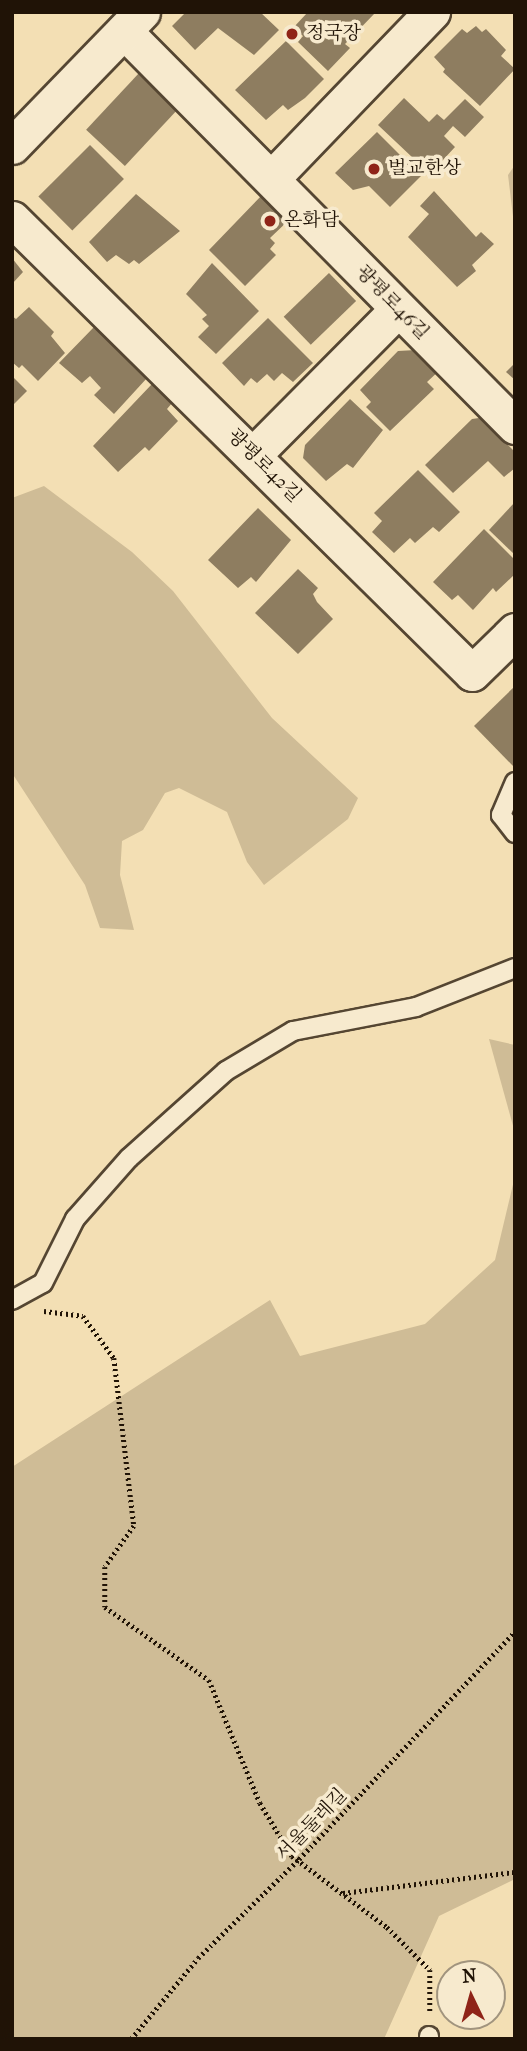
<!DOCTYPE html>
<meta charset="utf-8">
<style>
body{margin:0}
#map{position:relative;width:527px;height:2051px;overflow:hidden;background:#f3dfb4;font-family:"IM FELL French Canon","Noto Serif KR",serif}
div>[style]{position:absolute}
.green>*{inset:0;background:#cfbc96}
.building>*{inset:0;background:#8e7d60;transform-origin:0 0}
.path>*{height:4.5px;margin-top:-2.25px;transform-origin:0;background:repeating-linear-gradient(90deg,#201306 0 2px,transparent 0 5.5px)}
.roads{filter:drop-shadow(2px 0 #554632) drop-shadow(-2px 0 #554632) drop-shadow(0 2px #554632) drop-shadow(0 -2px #554632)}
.lane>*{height:18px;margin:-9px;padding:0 9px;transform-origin:9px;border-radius:9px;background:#f7eace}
.street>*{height:35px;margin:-17.5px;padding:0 17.5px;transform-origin:17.5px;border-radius:17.5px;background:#f7eace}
.dots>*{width:19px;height:19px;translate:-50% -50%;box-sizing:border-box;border:4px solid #f7eace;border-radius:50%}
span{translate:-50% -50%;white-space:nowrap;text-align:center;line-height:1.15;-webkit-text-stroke:7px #f7eace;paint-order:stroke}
.poi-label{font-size:19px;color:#201306}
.left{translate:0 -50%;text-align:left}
.street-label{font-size:19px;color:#201306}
.frame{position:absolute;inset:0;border:14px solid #201306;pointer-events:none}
.north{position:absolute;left:436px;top:1960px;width:70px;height:70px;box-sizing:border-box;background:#f7eace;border:2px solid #a1947e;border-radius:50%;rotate:355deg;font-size:19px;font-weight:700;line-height:28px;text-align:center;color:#201306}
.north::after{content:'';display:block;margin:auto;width:24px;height:32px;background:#8f2418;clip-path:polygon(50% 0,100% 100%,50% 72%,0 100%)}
</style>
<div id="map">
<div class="green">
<i style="clip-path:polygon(515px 165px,515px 233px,508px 175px)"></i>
<i style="clip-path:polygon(44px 486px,132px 552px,173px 591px,272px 718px,358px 798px,348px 819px,264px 885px,247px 862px,227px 812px,179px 788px,165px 793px,143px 830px,122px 841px,120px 875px,134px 930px,100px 928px,85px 885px,12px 773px,12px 498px)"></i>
<i style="clip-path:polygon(489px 1039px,515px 1045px,515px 1133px)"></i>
<i style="clip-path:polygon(515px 1176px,515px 1879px,439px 1916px,384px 2039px,12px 2039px,12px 1467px,270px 1300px,300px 1356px,425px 1324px,495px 1260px)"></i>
</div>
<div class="building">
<i style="clip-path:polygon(186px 12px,260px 12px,279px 30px,254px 55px,218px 28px,195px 50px,172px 26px)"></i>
<i style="clip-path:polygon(308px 12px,376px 12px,345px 44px,350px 48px,328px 71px,298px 42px,303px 36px,293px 28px)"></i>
<i style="clip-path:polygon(476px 26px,482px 32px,486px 29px,506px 50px,501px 56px,515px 69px,480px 106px,443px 72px,445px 69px,434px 57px,462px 29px,467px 33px)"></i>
<i style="clip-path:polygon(286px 41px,324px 79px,305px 98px,288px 110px,283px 105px,266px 120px,235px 90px)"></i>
<i style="left:140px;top:72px;width:53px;height:79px;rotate:43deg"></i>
<i style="clip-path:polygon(404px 98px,429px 122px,437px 114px,444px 120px,465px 99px,484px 117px,465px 137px,453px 126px,444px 136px,455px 147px,430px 174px,378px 125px)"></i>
<i style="clip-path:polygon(377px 132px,421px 176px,390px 207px,369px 186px,353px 190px,335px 173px)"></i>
<i style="left:90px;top:145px;width:48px;height:73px;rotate:45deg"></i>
<i style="clip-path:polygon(434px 191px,476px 237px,481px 232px,494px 244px,472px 265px,476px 271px,457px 287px,408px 237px,429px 214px,420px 206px)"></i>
<i style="clip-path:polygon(264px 193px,290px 219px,270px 238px,275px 243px,270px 249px,276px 255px,245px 286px,209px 250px)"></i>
<i style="clip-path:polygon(136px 194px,180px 231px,139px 264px,134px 260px,129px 264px,116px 255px,107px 262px,89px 242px)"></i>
<i style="clip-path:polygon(12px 258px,23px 272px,12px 284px)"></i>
<i style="clip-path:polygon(212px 263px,259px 311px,216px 354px,198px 337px,209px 326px,202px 319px,207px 315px,186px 294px)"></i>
<i style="left:329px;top:273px;width:39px;height:63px;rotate:46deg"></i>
<i style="clip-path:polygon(29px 307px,54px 332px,51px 336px,65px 353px,38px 381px,22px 365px,19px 368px,12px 362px,12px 316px,16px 319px)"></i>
<i style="clip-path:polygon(268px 318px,313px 363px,293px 382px,282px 373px,274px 381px,267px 374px,257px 383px,251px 378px,244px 386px,222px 363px)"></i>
<i style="clip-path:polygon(94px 327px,147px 378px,114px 414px,94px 395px,101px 388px,90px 376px,82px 383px,59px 363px)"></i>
<i style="clip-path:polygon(416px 350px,441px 369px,427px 382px,434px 389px,390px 431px,366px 407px,371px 402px,360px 390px,398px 351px)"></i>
<i style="clip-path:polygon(515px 363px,515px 380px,506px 372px)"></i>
<i style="clip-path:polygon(12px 376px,27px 391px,12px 406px)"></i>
<i style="clip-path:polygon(152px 384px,172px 403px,167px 409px,178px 421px,149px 451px,145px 447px,118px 472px,93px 446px)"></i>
<i style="clip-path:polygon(350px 399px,383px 430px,353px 468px,347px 464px,326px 481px,303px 458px,305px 445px)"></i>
<i style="clip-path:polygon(486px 417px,509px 439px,505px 442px,515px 452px,515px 468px,504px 477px,488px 461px,453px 493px,425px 465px,472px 419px)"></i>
<i style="clip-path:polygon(418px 470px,460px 512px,439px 532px,433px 527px,415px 543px,410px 538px,394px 553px,372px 532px,382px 521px,374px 513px)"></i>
<i style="clip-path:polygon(515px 502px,515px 555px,489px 530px)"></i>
<i style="clip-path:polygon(258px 508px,291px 540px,256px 582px,251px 577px,238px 588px,208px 560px)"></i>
<i style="clip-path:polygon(484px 529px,515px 560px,515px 574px,496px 592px,493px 588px,473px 610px,458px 595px,452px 600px,433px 582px)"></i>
<i style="clip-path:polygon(298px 569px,318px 588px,313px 594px,317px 602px,333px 619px,298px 654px,255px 613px)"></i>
<i style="clip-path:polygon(515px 686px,515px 768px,474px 726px)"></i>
</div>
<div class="path">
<i style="left:44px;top:1311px;width:39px;rotate:7deg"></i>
<i style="left:83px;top:1316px;width:52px;rotate:53.6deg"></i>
<i style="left:114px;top:1358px;width:169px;rotate:83.2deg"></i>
<i style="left:134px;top:1526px;width:50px;rotate:125.3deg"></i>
<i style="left:105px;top:1567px;width:40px;rotate:90deg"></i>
<i style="left:105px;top:1607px;width:127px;rotate:35.1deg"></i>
<i style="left:209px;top:1680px;width:133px;rotate:67.5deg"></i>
<i style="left:260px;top:1803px;width:62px;rotate:58.9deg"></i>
<i style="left:292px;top:1856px;width:119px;rotate:36.8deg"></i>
<i style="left:387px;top:1927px;width:61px;rotate:45deg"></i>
<i style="left:430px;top:1970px;width:41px;rotate:90deg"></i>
<i style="left:343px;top:1893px;width:173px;rotate:-7deg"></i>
<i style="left:131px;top:2039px;width:105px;rotate:-50.4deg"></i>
<i style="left:198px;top:1958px;width:141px;rotate:-44.4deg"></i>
<i style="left:299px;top:1859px;width:314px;rotate:-46.5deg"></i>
</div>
<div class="roads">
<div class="lane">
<i style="left:515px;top:782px;width:36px;rotate:113deg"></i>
<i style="left:501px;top:815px;width:23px;rotate:52deg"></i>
<i style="left:12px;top:1300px;width:35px;rotate:-29deg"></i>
<i style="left:43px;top:1283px;width:72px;rotate:-63.4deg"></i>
<i style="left:75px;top:1219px;width:81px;rotate:-48.5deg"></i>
<i style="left:129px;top:1158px;width:130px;rotate:-41.9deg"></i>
<i style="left:226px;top:1071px;width:78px;rotate:-30.8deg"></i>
<i style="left:293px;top:1031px;width:125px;rotate:-11deg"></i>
<i style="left:416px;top:1007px;width:106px;rotate:-21.5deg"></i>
<i style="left:429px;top:2039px;width:3px;rotate:-90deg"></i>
</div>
<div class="street">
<i style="left:124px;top:31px;width:556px;rotate:45.29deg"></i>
<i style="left:12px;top:146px;width:187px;rotate:-45.9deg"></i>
<i style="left:272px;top:178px;width:231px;rotate:-46.1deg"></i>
<i style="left:12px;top:219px;width:646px;rotate:44.62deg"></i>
<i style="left:472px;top:673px;width:60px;rotate:-44.3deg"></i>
<i style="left:253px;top:455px;width:204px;rotate:-45.2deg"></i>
</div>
</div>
<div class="dots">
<i style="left:292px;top:34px;background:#8f2418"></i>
<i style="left:374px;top:169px;background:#8f2418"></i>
<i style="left:270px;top:221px;background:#8f2418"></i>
</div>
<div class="poi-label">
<span class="left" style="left:306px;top:34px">정국장</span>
<span class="left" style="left:388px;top:169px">벌교한상</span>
<span class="left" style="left:284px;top:221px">온화담</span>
</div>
<div class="street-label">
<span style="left:392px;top:303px;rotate:46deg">광평로46길</span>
<span style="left:264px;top:466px;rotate:45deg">광평로42길</span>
<span style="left:312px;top:1825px;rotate:-46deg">서울둘레길</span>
</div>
<div class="frame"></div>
<div class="north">N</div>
</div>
